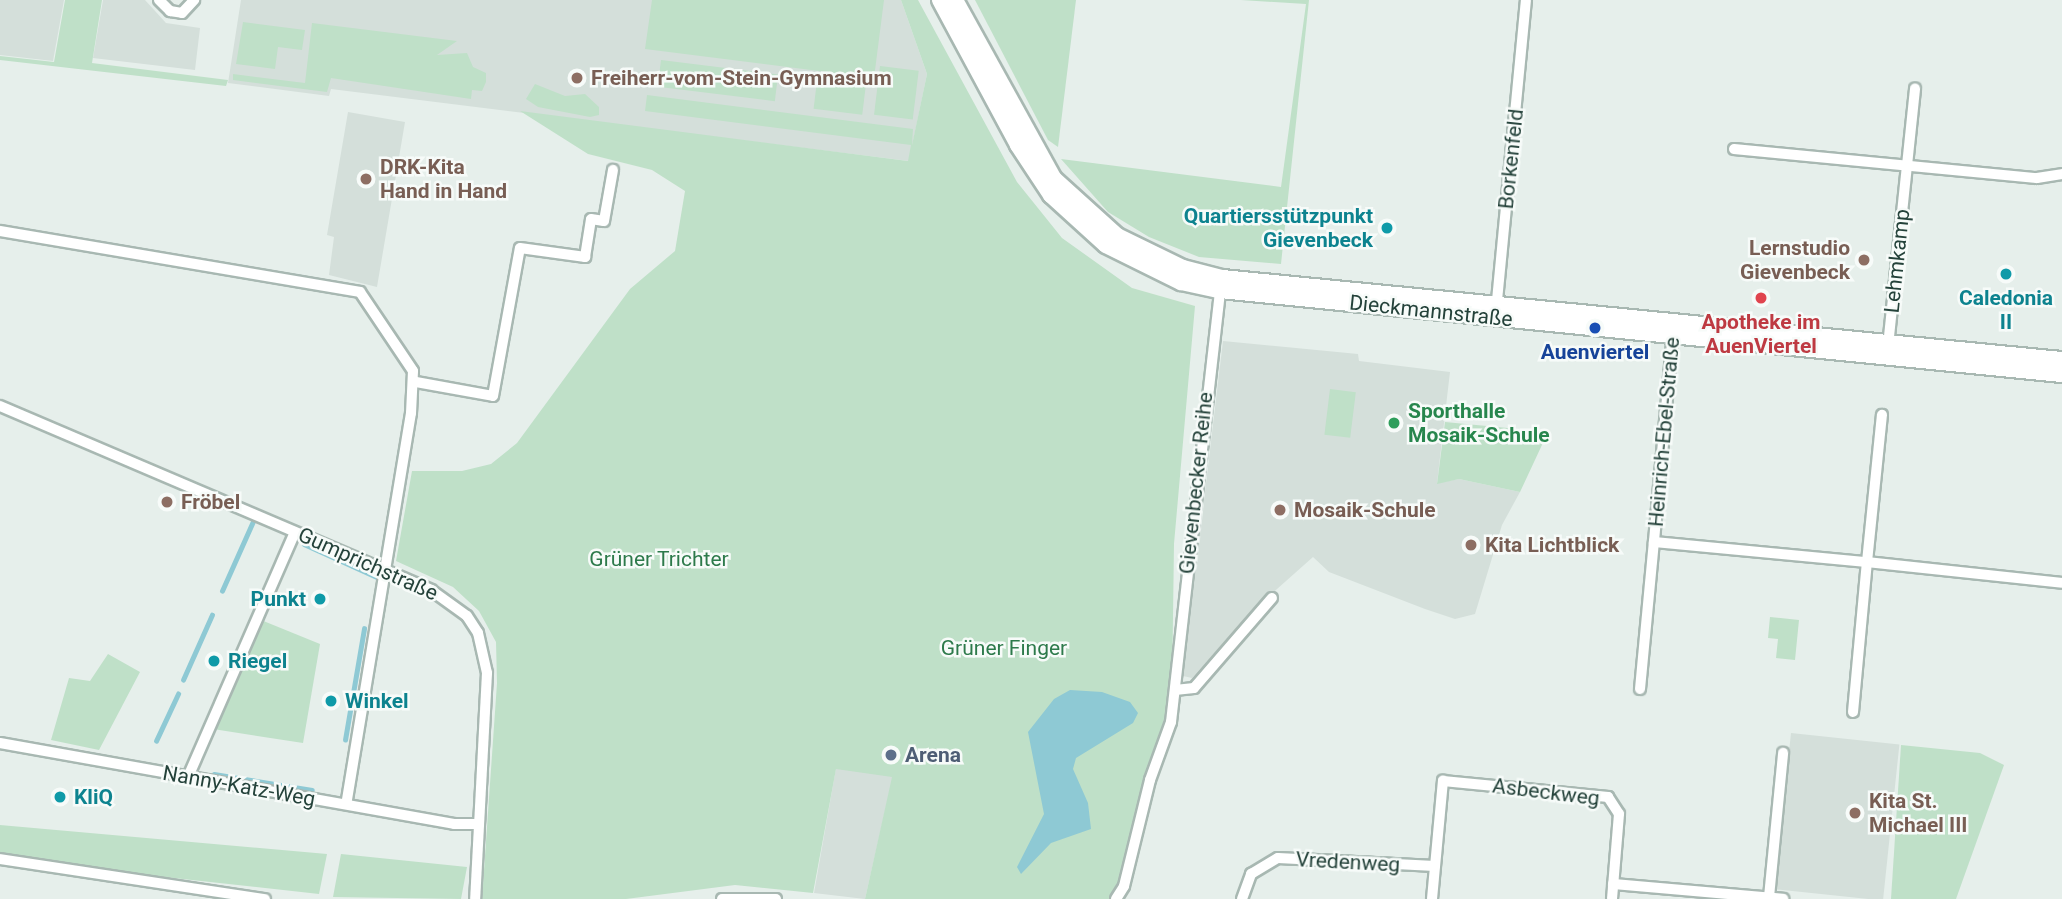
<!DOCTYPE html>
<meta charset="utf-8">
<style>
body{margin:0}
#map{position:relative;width:2062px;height:899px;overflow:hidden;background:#e6efeb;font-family:Roboto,sans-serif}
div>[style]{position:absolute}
.built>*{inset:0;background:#d4dfda;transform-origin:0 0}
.green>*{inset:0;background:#bfe0c8;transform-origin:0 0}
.water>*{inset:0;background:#8ec9d4}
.stream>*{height:4.5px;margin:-2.25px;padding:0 2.25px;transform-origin:2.25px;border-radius:2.25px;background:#8ec9d4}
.roads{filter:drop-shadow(2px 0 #a8b8b2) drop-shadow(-2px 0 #a8b8b2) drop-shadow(0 2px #a8b8b2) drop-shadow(0 -2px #a8b8b2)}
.street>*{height:10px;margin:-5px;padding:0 5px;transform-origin:5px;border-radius:5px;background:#fff}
.secondary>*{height:16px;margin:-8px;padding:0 8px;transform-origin:8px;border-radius:8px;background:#fff}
.dots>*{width:19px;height:19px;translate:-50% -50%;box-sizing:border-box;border:4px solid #f7fbf9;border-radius:50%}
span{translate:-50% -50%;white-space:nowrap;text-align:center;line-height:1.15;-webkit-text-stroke:5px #f7fbf9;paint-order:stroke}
.education-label{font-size:21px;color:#785e54;font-weight:700}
.left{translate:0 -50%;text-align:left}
.right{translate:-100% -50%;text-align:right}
.street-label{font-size:21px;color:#24423a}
.culture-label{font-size:21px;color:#0d838f;font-weight:700}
.health-label{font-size:21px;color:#be3a42;font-weight:700}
.transit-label{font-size:21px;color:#164399;font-weight:700}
.leisure-label{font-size:21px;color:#27864d;font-weight:700}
.park-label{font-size:21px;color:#2d7a4b}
.service-label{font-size:21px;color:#4e5e75;font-weight:700}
</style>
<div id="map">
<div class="built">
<i style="clip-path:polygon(0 0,64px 0,53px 61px,0 55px)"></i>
<i style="clip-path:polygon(103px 0,145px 0,166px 23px,200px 28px,195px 70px,93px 58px)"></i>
<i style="clip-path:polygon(241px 0,901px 0,927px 74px,909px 161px,331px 89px,329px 96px,228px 83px)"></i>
<i style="clip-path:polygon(348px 112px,405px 122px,377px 287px,329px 275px,334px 237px,327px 235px)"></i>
<i style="clip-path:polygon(1223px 341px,1358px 354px,1359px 361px,1450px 372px,1437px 483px,1459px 479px,1520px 492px,1502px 525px,1475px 614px,1455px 619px,1425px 609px,1329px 572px,1313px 557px,1250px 613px,1192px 678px,1183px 676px)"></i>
<i style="left:1791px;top:733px;width:109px;height:157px;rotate:6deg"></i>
<i style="clip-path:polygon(836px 768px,893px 776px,865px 899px,814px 893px)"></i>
</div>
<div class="green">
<i style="clip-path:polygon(65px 0,102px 0,92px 63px,228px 80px,226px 86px,0 60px,0 56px,54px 62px)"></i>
<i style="clip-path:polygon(652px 0,884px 0,874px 78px,645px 49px)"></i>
<i style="clip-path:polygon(901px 0,918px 0,1017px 182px,1062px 238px,1132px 288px,1195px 306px,1174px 544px,1172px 690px,1120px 883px,1109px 899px,865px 899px,892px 777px,836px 769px,813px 893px,735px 885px,626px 899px,482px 899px,497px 683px,496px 642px,479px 611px,453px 587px,396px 561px,412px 471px,462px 471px,491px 464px,517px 443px,630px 289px,675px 251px,685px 191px,652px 170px,588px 154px,520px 111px,908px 161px,911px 145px,645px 111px,647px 95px,913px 129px,912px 145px,927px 74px)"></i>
<i style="clip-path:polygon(975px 0,1076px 0,1058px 147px,1048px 140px)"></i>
<i style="clip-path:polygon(1241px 0,1309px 0,1281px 264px,1199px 257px,1149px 237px,1108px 212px,1061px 159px,1281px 187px,1306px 4px)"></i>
<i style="clip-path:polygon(243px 22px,305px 30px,302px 50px,278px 47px,275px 69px,236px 64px)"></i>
<i style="clip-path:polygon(312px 23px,457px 41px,437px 55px,467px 53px,473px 67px,486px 73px,486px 82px,482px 91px,472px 90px,471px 99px,331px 78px,327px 92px,233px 80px,233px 74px,305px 83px)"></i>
<i style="left:661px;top:60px;width:118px;height:27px;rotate:7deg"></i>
<i style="left:880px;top:66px;width:39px;height:49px;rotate:7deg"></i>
<i style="left:817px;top:81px;width:49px;height:28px;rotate:7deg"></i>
<i style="clip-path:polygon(535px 84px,565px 96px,585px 94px,599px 107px,599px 115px,590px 117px,538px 107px,526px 99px)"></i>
<i style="left:1330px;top:389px;width:26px;height:46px;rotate:7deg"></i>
<i style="clip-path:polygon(1445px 422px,1548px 432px,1520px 492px,1459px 479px,1437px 484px)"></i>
<i style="clip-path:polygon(1770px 617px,1799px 620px,1795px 660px,1776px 658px,1778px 639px,1768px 638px)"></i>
<i style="clip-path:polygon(261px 620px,320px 644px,303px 743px,213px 729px)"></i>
<i style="clip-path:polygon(108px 654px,140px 672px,99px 750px,51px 740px,69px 678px,90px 681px)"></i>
<i style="clip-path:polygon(1901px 745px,1980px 753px,2004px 765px,1956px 899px,1891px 899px)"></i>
<i style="clip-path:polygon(0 825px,327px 854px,319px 894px,0 859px)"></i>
<i style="clip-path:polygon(341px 854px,467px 867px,461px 899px,333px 897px)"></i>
</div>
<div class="water">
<i style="clip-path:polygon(1070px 690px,1102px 692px,1130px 702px,1138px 713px,1133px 723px,1076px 758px,1073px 769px,1088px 803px,1091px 829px,1051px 843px,1021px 874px,1017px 867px,1044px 814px,1028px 732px,1054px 699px)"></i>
</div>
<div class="stream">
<i style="left:304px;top:544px;width:85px;rotate:24.4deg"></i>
<i style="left:222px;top:591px;width:79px;rotate:-66deg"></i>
<i style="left:254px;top:519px;width:5px;rotate:22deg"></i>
<i style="left:183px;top:680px;width:71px;rotate:-66deg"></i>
<i style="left:345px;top:740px;width:113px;rotate:-80.3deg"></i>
<i style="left:156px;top:741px;width:52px;rotate:-64.9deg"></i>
<i style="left:214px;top:774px;width:99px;rotate:9.3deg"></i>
</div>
<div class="roads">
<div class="street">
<i style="left:159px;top:0;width:16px;rotate:45deg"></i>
<i style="left:170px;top:11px;width:12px;rotate:9deg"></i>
<i style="left:182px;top:13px;width:18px;rotate:-47deg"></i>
<i style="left:1734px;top:149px;width:304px;rotate:5.5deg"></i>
<i style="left:2037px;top:178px;width:25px;rotate:-9deg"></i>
<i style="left:0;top:231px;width:365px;rotate:9.6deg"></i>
<i style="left:360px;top:292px;width:95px;rotate:56.1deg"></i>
<i style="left:413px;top:371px;width:42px;rotate:92.7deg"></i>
<i style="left:411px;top:413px;width:396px;rotate:99.4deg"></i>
<i style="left:1496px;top:311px;width:312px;rotate:-84.5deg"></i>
<i style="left:1673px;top:332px;width:211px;rotate:95.2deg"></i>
<i style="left:1654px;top:542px;width:214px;rotate:5.4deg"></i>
<i style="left:1867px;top:562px;width:148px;rotate:-84.2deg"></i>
<i style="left:1888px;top:346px;width:259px;rotate:-84deg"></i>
<i style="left:416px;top:382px;width:78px;rotate:10.3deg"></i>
<i style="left:493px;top:396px;width:150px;rotate:-79.7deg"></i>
<i style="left:520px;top:248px;width:66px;rotate:7.9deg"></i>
<i style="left:585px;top:257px;width:38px;rotate:-81deg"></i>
<i style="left:591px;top:219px;width:13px;rotate:9deg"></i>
<i style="left:604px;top:221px;width:52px;rotate:-80deg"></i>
<i style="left:0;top:406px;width:469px;rotate:23.1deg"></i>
<i style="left:431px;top:590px;width:44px;rotate:35.8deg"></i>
<i style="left:467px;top:616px;width:20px;rotate:57deg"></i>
<i style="left:478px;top:633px;width:41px;rotate:77.3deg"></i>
<i style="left:487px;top:673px;width:226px;rotate:93deg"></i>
<i style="left:1640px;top:689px;width:148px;rotate:-84.6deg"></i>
<i style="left:1175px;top:690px;width:19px;rotate:-6deg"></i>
<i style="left:1194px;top:688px;width:119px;rotate:-49.1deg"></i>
<i style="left:1853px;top:712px;width:151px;rotate:-84.7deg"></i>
<i style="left:1867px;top:562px;width:196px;rotate:6.1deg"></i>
<i style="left:0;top:743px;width:461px;rotate:10.1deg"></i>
<i style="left:454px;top:824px;width:25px"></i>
<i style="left:188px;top:777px;width:267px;rotate:-66.4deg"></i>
<i style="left:0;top:859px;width:268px;rotate:8.6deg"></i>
<i style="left:1613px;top:884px;width:171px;rotate:5deg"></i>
<i style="left:1769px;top:897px;width:145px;rotate:-84.4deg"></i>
<i style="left:722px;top:899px;width:54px"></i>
<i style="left:1116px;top:899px;width:15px;rotate:-58deg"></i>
<i style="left:1124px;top:886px;width:109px;rotate:-76.2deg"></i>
<i style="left:1150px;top:780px;width:62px;rotate:-70.1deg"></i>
<i style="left:1171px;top:722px;width:441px;rotate:-83.5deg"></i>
<i style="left:1242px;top:899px;width:27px;rotate:-70deg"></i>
<i style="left:1251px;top:874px;width:31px;rotate:-31deg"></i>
<i style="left:1278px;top:858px;width:157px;rotate:2.9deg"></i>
<i style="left:1432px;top:899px;width:119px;rotate:-84.7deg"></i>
<i style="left:1443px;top:781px;width:166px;rotate:5.5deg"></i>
<i style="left:1608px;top:797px;width:20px;rotate:57deg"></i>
<i style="left:1619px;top:814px;width:85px;rotate:94.7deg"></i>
</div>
<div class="secondary">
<i style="left:940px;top:0;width:165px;rotate:61.7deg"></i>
<i style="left:1018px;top:145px;width:60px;rotate:56.6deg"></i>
<i style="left:1051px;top:195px;width:74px;rotate:42.3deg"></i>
<i style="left:1106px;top:245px;width:84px;rotate:26.3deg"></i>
<i style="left:1181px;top:282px;width:40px;rotate:12deg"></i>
<i style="left:1220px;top:290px;width:846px;rotate:5.7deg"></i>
<i style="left:955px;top:0;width:205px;rotate:61.1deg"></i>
<i style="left:1054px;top:179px;width:85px;rotate:42.1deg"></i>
<i style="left:1117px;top:236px;width:73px;rotate:25.9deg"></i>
<i style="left:1183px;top:268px;width:40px;rotate:14.4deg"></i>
<i style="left:1222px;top:278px;width:844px;rotate:5.58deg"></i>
</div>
</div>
<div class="dots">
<i style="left:577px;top:78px;background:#8d6e63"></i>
<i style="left:366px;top:179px;background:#8d6e63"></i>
<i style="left:1387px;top:228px;background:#0f9aa8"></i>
<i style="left:1864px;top:260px;background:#8d6e63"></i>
<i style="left:2006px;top:274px;background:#0f9aa8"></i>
<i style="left:1761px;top:298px;background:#e0444e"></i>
<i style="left:1595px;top:328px;background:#1a4fb4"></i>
<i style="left:1394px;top:423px;background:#2e9e5b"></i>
<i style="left:167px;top:502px;background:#8d6e63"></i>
<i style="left:1280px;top:510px;background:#8d6e63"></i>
<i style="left:1471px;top:545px;background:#8d6e63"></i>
<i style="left:320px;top:599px;background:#0f9aa8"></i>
<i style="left:214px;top:661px;background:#0f9aa8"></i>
<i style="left:331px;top:701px;background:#0f9aa8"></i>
<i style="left:891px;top:755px;background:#5c6f8a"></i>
<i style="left:60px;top:797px;background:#0f9aa8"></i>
<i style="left:1855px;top:813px;background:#8d6e63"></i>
</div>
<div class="education-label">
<span class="left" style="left:591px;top:78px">Freiherr-vom-Stein-Gymnasium</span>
<span class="left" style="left:380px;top:179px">DRK-Kita<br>Hand in Hand</span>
<span class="right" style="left:1850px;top:260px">Lernstudio<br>Gievenbeck</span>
<span class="left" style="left:181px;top:502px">Fröbel</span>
<span class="left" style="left:1294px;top:510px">Mosaik-Schule</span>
<span class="left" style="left:1485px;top:545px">Kita Lichtblick</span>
<span class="left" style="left:1869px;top:813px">Kita St.<br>Michael III</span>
</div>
<div class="street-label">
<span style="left:1511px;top:159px;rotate:-84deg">Borkenfeld</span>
<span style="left:1897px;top:261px;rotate:-84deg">Lehmkamp</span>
<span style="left:1431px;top:311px;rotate:6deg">Dieckmannstraße</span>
<span style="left:1664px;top:432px;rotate:-85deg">Heinrich-Ebel-Straße</span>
<span style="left:1196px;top:483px;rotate:-84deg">Gievenbecker Reihe</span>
<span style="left:368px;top:564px;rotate:24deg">Gumprichstraße</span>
<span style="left:239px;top:786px;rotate:10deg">Nanny-Katz-Weg</span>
<span style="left:1546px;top:792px;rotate:7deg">Asbeckweg</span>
<span style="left:1348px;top:862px;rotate:3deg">Vredenweg</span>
</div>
<div class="culture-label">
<span class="right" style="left:1373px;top:228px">Quartiersstützpunkt<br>Gievenbeck</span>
<span style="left:2006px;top:310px">Caledonia<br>II</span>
<span class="right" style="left:306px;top:599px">Punkt</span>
<span class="left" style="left:228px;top:661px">Riegel</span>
<span class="left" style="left:345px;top:701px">Winkel</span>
<span class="left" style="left:74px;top:797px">KliQ</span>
</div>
<div class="health-label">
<span style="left:1761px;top:334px">Apotheke im<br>AuenViertel</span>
</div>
<div class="transit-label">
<span style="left:1595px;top:352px">Auenviertel</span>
</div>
<div class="leisure-label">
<span class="left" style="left:1408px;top:423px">Sporthalle<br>Mosaik-Schule</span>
</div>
<div class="park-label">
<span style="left:659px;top:559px">Grüner Trichter</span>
<span style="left:1004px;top:648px">Grüner Finger</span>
</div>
<div class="service-label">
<span class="left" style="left:905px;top:755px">Arena</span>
</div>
</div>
